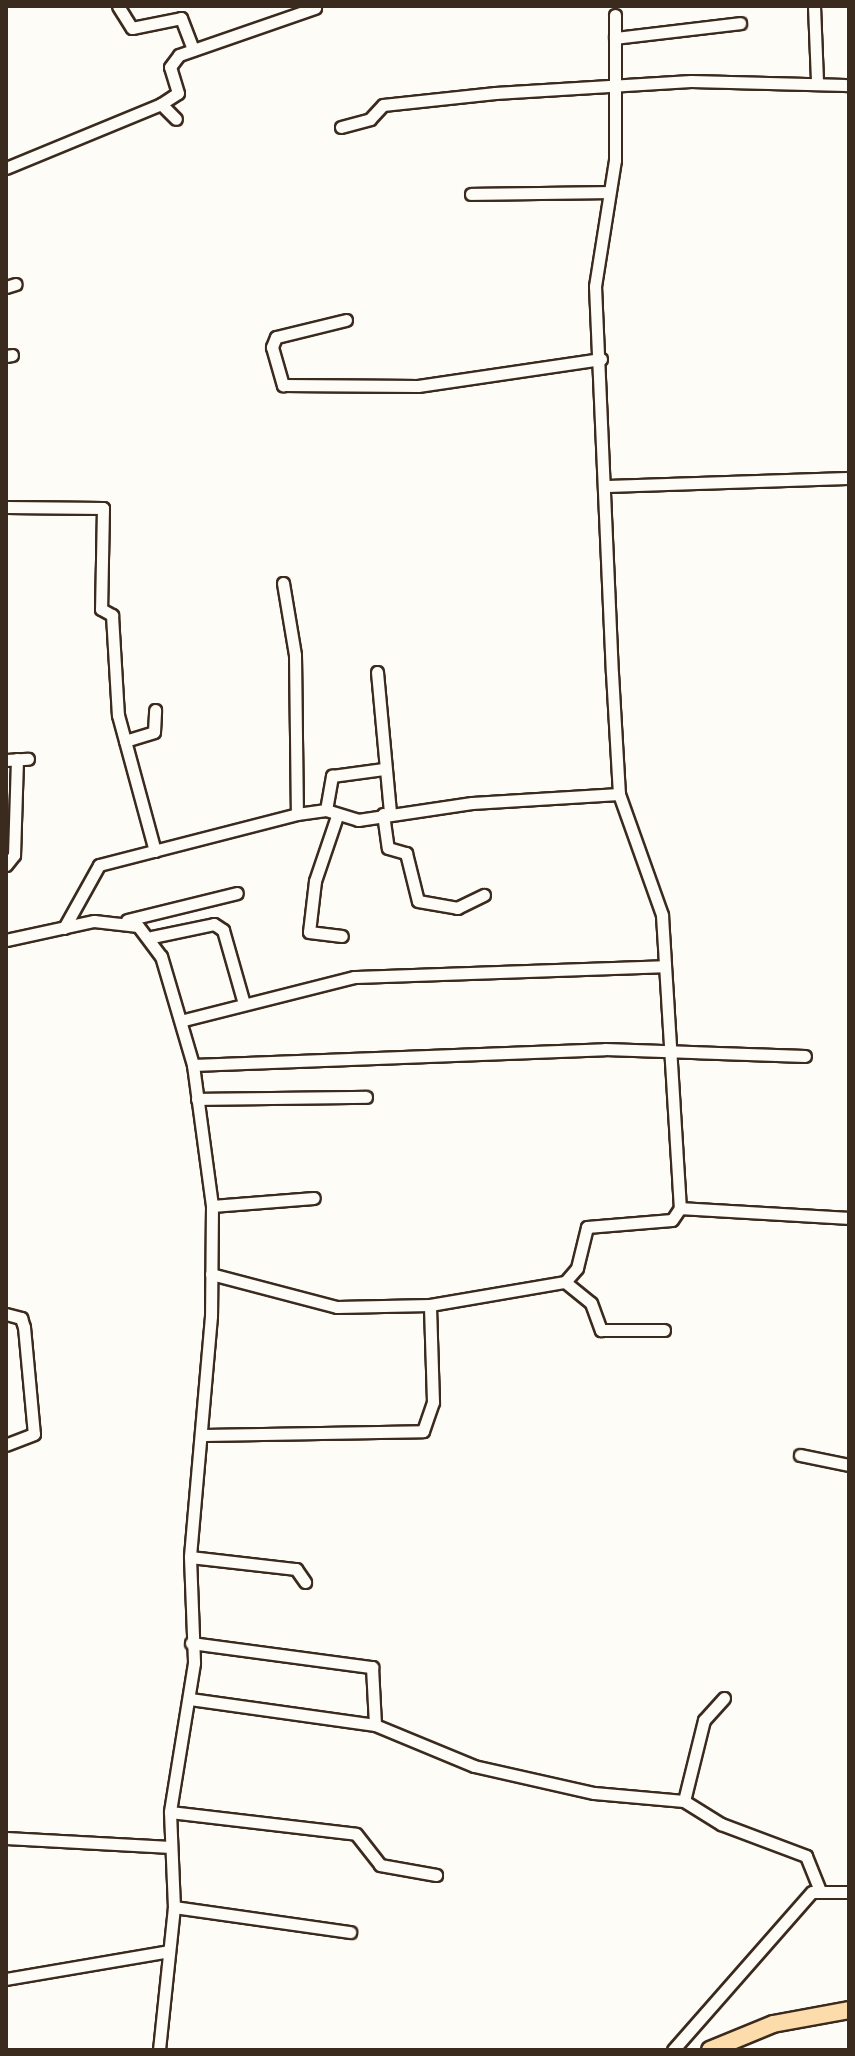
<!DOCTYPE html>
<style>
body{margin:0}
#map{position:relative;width:855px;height:2056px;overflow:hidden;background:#fdfcf7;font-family:"Indie Flower",sans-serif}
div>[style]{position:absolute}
.roads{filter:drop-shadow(2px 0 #3b2a1e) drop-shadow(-2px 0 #3b2a1e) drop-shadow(0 2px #3b2a1e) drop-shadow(0 -2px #3b2a1e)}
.minor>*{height:11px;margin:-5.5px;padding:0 5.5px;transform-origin:5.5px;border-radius:5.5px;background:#fdfcf7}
.highway>*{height:16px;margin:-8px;padding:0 8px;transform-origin:8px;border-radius:8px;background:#fddcac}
span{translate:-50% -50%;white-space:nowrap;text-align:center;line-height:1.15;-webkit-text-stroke:6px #fdfcf7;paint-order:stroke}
.frame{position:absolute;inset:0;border:8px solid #3b2a1e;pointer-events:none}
</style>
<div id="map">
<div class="roads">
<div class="minor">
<i style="left:118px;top:6px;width:26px;rotate:58deg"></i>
<i style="left:132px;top:28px;width:50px;rotate:-11.5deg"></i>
<i style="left:181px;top:18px;width:34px;rotate:69deg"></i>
<i style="left:814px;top:6px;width:75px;rotate:87.7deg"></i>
<i style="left:615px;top:15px;width:145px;rotate:90deg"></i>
<i style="left:615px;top:160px;width:128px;rotate:99deg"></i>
<i style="left:595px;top:286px;width:387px;rotate:87.5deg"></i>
<i style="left:612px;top:673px;width:121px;rotate:86.7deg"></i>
<i style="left:619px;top:794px;width:128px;rotate:70.4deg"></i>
<i style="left:662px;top:915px;width:294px;rotate:86.5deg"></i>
<i style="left:615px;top:38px;width:126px;rotate:-6.8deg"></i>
<i style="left:161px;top:104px;width:20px;rotate:-33deg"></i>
<i style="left:178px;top:93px;width:27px;rotate:-107deg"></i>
<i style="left:170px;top:67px;width:15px;rotate:-53deg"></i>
<i style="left:179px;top:55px;width:144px;rotate:-19.1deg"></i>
<i style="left:341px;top:127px;width:30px;rotate:-15deg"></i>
<i style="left:370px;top:119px;width:19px;rotate:-47deg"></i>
<i style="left:383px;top:105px;width:113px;rotate:-6.1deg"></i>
<i style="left:495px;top:93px;width:196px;rotate:-3.5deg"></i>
<i style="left:691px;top:81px;width:158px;rotate:1.5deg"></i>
<i style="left:6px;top:168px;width:168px;rotate:-22.4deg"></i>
<i style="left:161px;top:104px;width:21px;rotate:45deg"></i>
<i style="left:471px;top:194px;width:137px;rotate:-0.8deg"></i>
<i style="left:6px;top:287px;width:10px;rotate:-17deg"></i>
<i style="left:346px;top:320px;width:72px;rotate:166.3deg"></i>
<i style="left:276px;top:337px;width:11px;rotate:112deg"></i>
<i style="left:272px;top:347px;width:40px;rotate:74deg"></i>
<i style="left:283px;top:385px;width:135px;rotate:0.4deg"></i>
<i style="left:418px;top:386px;width:185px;rotate:-8.4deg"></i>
<i style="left:6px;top:356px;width:6px;rotate:-9deg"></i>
<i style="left:605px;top:486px;width:244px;rotate:-1.9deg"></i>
<i style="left:6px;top:507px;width:97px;rotate:0.6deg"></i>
<i style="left:103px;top:508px;width:101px;rotate:91.1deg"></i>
<i style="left:101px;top:609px;width:13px;rotate:29deg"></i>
<i style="left:112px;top:615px;width:100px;rotate:86.6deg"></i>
<i style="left:118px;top:715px;width:141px;rotate:74.8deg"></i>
<i style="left:283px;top:583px;width:73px;rotate:80.5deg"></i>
<i style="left:295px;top:655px;width:159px;rotate:89.3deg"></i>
<i style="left:377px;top:672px;width:140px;rotate:84.7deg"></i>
<i style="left:125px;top:741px;width:30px;rotate:-17deg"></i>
<i style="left:154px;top:732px;width:22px;rotate:-87deg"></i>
<i style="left:6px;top:760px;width:22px;rotate:-3deg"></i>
<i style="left:326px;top:810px;width:35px;rotate:-80deg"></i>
<i style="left:332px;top:776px;width:52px;rotate:-7.7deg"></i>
<i style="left:383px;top:814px;width:34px;rotate:82deg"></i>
<i style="left:388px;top:848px;width:19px;rotate:16deg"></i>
<i style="left:406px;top:853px;width:49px;rotate:76deg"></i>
<i style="left:418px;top:901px;width:40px;rotate:10deg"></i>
<i style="left:457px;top:908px;width:30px;rotate:-26deg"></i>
<i style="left:337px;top:816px;width:69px;rotate:108.7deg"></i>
<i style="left:315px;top:881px;width:51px;rotate:96.7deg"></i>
<i style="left:309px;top:932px;width:33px;rotate:7deg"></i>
<i style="left:6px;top:865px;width:13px;rotate:-51deg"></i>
<i style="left:14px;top:855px;width:96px;rotate:-88.2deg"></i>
<i style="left:127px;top:920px;width:113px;rotate:-13.8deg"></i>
<i style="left:64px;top:928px;width:72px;rotate:-60.9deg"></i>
<i style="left:99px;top:865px;width:204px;rotate:-14.4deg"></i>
<i style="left:297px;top:814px;width:29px;rotate:-8deg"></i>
<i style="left:326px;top:810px;width:34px;rotate:17deg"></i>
<i style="left:358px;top:820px;width:115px;rotate:-8.5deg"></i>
<i style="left:472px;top:803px;width:147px;rotate:-3.5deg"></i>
<i style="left:152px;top:937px;width:63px;rotate:-11.8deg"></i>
<i style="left:214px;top:924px;width:11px;rotate:34deg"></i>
<i style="left:223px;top:930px;width:73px;rotate:74.1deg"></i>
<i style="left:6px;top:940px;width:90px;rotate:-12.2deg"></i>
<i style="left:94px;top:921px;width:44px;rotate:6.5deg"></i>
<i style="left:138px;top:926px;width:38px;rotate:53deg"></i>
<i style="left:161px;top:956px;width:114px;rotate:73.6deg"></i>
<i style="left:193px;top:1065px;width:142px;rotate:82.3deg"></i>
<i style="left:212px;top:1206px;width:110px;rotate:90.5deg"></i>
<i style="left:211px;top:1316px;width:242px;rotate:95deg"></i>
<i style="left:190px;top:1557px;width:106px;rotate:87.8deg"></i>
<i style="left:194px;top:1663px;width:151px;rotate:99.2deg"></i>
<i style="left:170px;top:1812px;width:95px;rotate:87.6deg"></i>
<i style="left:174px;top:1907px;width:144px;rotate:96deg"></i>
<i style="left:184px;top:1020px;width:175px;rotate:-14.2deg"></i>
<i style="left:354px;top:977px;width:311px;rotate:-2deg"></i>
<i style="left:193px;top:1065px;width:412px;rotate:-2.2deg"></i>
<i style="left:605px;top:1049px;width:200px;rotate:2deg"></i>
<i style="left:197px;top:1099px;width:169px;rotate:-0.7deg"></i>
<i style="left:212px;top:1206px;width:102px;rotate:-4.5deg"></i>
<i style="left:211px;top:1274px;width:130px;rotate:14.7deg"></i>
<i style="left:337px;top:1307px;width:93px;rotate:-1.2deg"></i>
<i style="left:430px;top:1305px;width:137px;rotate:-9.7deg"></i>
<i style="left:565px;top:1282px;width:18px;rotate:-49deg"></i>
<i style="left:577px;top:1268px;width:42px;rotate:-76.3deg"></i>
<i style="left:587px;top:1227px;width:85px;rotate:-4.7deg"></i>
<i style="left:672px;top:1220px;width:14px;rotate:-56deg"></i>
<i style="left:680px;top:1208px;width:169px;rotate:3.4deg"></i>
<i style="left:565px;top:1282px;width:33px;rotate:39deg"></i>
<i style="left:591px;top:1303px;width:29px;rotate:70deg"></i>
<i style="left:601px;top:1330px;width:63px"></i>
<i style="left:6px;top:1314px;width:16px;rotate:15deg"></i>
<i style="left:21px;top:1318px;width:9px;rotate:72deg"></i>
<i style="left:24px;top:1327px;width:107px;rotate:84.7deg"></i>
<i style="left:34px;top:1434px;width:30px;rotate:159deg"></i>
<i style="left:204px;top:1435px;width:219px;rotate:-1deg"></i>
<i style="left:423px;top:1431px;width:31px;rotate:-71deg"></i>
<i style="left:433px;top:1402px;width:97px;rotate:-91.8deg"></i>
<i style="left:800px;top:1455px;width:50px;rotate:11.5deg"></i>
<i style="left:190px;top:1557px;width:107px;rotate:6.5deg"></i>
<i style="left:296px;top:1569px;width:16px;rotate:55deg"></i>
<i style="left:191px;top:1643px;width:183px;rotate:7.6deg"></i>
<i style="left:372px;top:1667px;width:58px;rotate:87deg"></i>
<i style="left:724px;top:1698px;width:30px;rotate:132deg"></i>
<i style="left:704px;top:1720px;width:83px;rotate:103.9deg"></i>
<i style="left:684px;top:1801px;width:44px;rotate:31.9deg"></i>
<i style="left:721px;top:1824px;width:91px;rotate:20.6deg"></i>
<i style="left:806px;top:1856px;width:35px;rotate:68deg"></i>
<i style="left:190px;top:1699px;width:187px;rotate:8deg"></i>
<i style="left:375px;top:1725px;width:107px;rotate:22.5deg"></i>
<i style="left:474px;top:1766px;width:123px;rotate:12.7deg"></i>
<i style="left:594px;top:1793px;width:90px;rotate:5.1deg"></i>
<i style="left:170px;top:1812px;width:187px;rotate:6.7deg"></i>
<i style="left:356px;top:1834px;width:39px;rotate:52deg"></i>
<i style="left:380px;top:1865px;width:57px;rotate:10.1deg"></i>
<i style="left:6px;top:1838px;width:165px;rotate:3.1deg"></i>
<i style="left:174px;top:1907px;width:178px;rotate:8.1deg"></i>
<i style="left:6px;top:1979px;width:165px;rotate:-9.7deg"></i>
<i style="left:673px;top:2050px;width:210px;rotate:-48.7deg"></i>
<i style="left:812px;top:1892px;width:37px"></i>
</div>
<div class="highway">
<i style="left:710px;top:2050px;width:68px;rotate:-22.4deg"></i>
<i style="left:773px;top:2024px;width:77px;rotate:-10.4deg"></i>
</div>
</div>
<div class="frame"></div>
</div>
